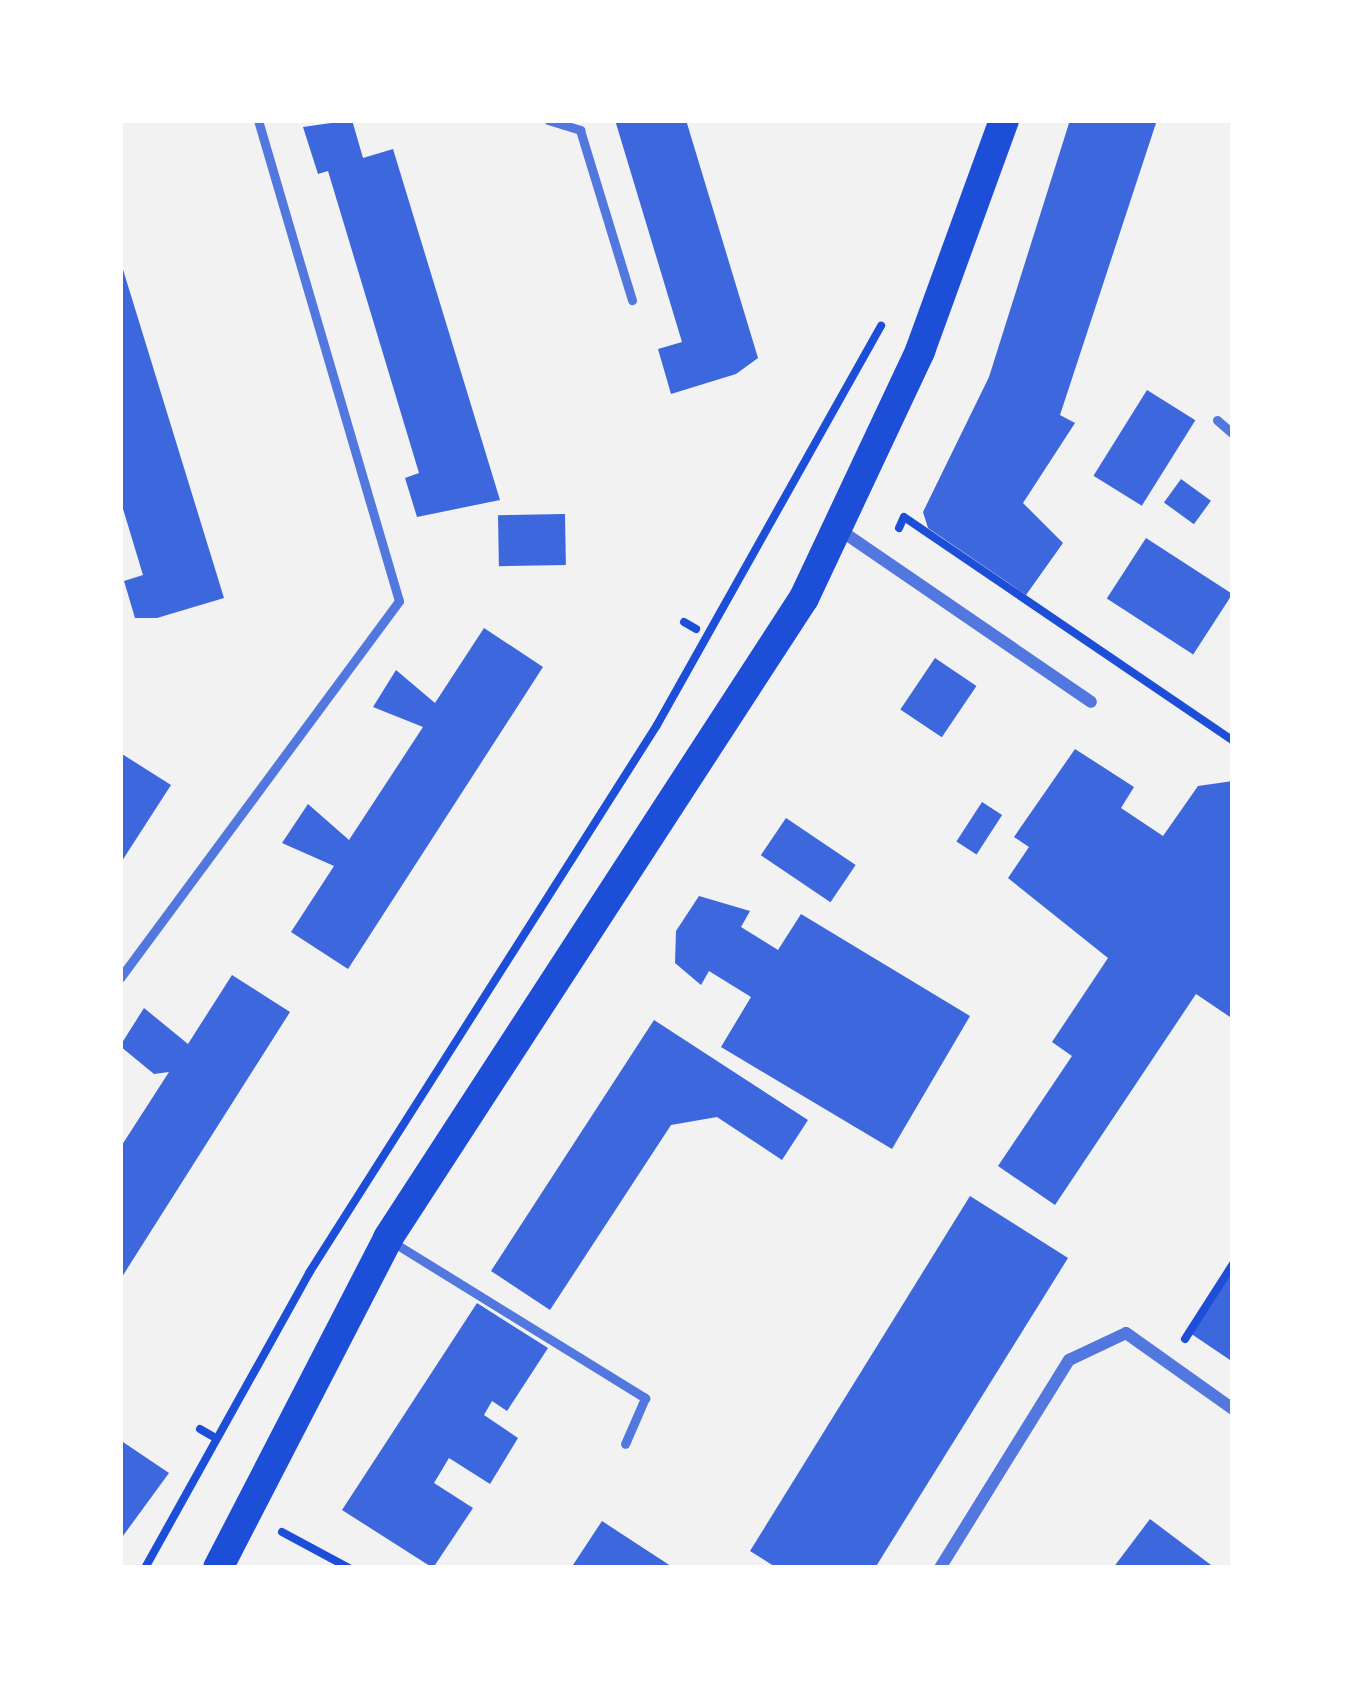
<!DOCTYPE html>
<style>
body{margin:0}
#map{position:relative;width:1353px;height:1688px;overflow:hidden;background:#f2f2f2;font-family:Overpass,sans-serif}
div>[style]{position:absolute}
.building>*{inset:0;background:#3d67dc;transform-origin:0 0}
.path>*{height:8px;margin:-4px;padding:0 4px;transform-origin:4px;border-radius:4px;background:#1d4ed8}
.service>*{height:9px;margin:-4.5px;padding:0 4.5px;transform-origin:4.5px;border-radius:4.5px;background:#5277de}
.minor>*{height:12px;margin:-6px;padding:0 6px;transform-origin:6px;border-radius:6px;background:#5277de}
.primary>*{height:30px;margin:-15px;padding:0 15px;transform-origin:15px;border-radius:15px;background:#1d4ed8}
span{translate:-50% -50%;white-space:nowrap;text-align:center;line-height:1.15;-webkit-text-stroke:12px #fff;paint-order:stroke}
.frame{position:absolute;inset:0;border:123px solid #fff;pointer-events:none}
</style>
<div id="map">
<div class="building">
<i style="clip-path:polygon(352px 120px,363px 158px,393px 149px,500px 500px,417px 517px,405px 478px,419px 473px,328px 171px,318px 174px,303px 127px)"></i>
<i style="clip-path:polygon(615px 120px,686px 120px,758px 358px,736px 374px,671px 394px,658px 349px,682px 342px)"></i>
<i style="clip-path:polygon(1070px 120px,1157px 120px,1060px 415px,1075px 423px,1023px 503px,1063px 543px,1026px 595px,928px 528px,923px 512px,989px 377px)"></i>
<i style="clip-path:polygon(121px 263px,224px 598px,157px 618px,135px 618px,124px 581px,143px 575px,120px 499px)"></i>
<i style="left:1147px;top:390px;width:57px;height:101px;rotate:32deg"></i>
<i style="left:1181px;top:479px;width:37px;height:29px;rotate:36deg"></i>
<i style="left:565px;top:514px;width:51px;height:67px;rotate:89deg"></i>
<i style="left:1146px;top:538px;width:103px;height:72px;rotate:33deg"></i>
<i style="clip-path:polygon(484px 628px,543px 667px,348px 969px,291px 932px,334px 866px,282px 843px,308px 804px,349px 840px,423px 727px,373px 707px,396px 670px,435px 703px)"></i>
<i style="left:935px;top:658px;width:50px;height:62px;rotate:34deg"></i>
<i style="clip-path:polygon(1075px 749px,1134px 787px,1121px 808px,1163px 836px,1198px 786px,1233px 781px,1233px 1019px,1196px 994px,1055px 1205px,998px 1166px,1072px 1056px,1052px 1042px,1108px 958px,1008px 878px,1029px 847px,1014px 837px)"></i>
<i style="clip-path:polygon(122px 754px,171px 785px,120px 864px,120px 757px)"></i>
<i style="left:982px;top:802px;width:24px;height:47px;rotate:33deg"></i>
<i style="left:786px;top:818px;width:84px;height:45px;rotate:34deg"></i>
<i style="clip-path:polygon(699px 896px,750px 911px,741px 927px,778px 950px,801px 914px,970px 1016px,892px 1149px,721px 1047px,751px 997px,709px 971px,701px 985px,675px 963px,676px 931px)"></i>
<i style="clip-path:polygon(232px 975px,290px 1012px,120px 1280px,120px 1148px,169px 1072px,154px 1074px,120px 1046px,144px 1008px,188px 1044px)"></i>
<i style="clip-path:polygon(654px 1020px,808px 1120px,782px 1160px,717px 1117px,671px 1125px,550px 1310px,491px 1271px)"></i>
<i style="clip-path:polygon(970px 1196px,1068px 1258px,875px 1568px,777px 1568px,750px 1551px)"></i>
<i style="clip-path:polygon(1233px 1271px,1233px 1362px,1190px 1333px)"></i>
<i style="clip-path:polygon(477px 1303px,548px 1348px,507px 1411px,492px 1401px,484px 1415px,518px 1438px,490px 1484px,449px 1458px,434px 1483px,473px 1508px,433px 1568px,342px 1510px)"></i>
<i style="clip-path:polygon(120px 1440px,169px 1473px,120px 1540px)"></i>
<i style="clip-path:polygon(1150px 1519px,1215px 1568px,1113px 1568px)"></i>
<i style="clip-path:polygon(602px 1521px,634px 1542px,674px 1568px,571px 1568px)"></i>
</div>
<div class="path">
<i style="left:899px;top:528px;width:12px;rotate:-66deg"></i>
<i style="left:904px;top:517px;width:398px;rotate:34.2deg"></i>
<i style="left:684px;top:622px;width:14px;rotate:30deg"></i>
<i style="left:1185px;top:1339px;width:89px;rotate:-57.4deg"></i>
<i style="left:200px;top:1429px;width:14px;rotate:30deg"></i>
<i style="left:282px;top:1532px;width:76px;rotate:28.2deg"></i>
<i style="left:145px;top:1568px;width:338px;rotate:-60.9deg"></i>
<i style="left:309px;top:1273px;width:649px;rotate:-57.58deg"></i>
<i style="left:657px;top:725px;width:458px;rotate:-60.7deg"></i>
</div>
<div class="service">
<i style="left:548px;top:120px;width:34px;rotate:17deg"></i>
<i style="left:580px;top:130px;width:178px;rotate:73deg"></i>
<i style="left:1217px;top:420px;width:21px;rotate:41deg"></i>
<i style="left:120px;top:978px;width:469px;rotate:-53.5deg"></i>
<i style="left:399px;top:601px;width:501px;rotate:-106.34deg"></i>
<i style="left:391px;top:1241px;width:299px;rotate:31.7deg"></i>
<i style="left:645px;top:1398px;width:50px;rotate:113.5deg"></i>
</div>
<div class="minor">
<i style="left:840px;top:530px;width:304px;rotate:34.4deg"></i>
<i style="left:940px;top:1568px;width:245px;rotate:-58.2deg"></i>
<i style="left:1069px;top:1360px;width:63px;rotate:-25.3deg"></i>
<i style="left:1126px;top:1333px;width:131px;rotate:35.4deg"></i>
</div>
<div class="primary">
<i style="left:218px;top:1568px;width:371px;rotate:-62.7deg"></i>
<i style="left:388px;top:1238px;width:763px;rotate:-56.98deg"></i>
<i style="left:804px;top:598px;width:273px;rotate:-64.8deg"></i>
<i style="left:920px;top:351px;width:246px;rotate:-70deg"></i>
</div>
<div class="frame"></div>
</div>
